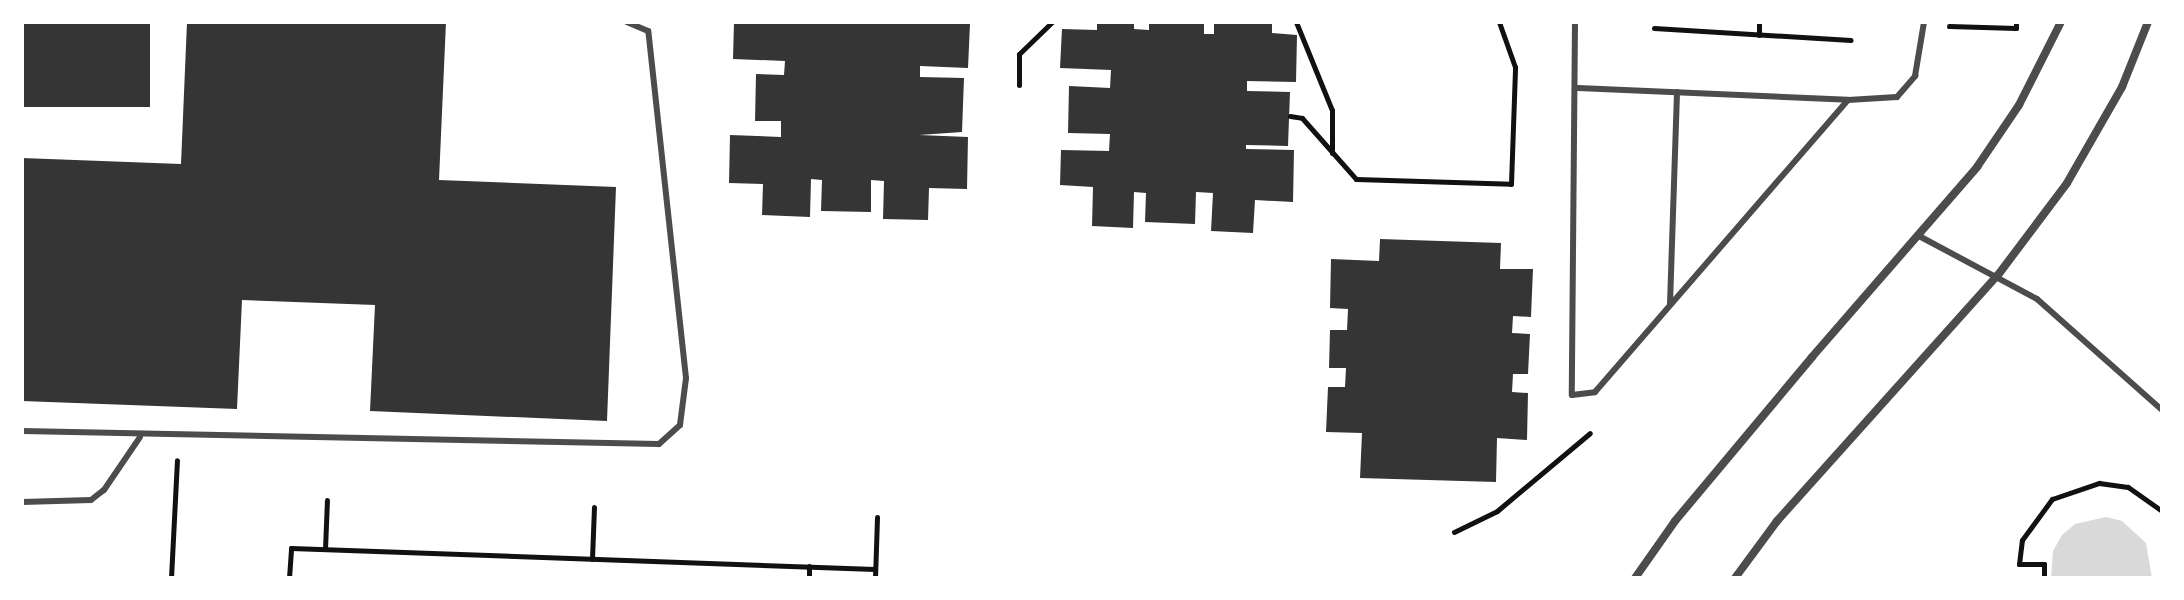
<!DOCTYPE html>
<style>
body{margin:0}
#map{position:relative;width:2184px;height:600px;overflow:hidden;background:#fff;font-family:"Open Sans",sans-serif}
div>[style]{position:absolute}
.water>*{inset:0;background:#d9d9d9}
.building>*{inset:0;background:#353535;transform-origin:0 0}
.path>*{height:5px;margin:-2.5px;padding:0 2.5px;transform-origin:2.5px;border-radius:2.5px;background:#111}
.service>*{height:6px;margin:-3px;padding:0 3px;transform-origin:3px;border-radius:3px;background:#4c4c4c}
.minor>*{height:8px;margin:-4px;padding:0 4px;transform-origin:4px;border-radius:4px;background:#4c4c4c}
span{translate:-50% -50%;white-space:nowrap;text-align:center;line-height:1.15;-webkit-text-stroke:7px #fff;paint-order:stroke}
.frame{position:absolute;inset:0;border:24px solid #fff;pointer-events:none}
</style>
<div id="map">
<div class="water">
<i style="clip-path:polygon(2106px 517px,2122px 521px,2146px 543px,2152px 578px,2051px 578px,2053px 551px,2062px 535px,2075px 524px)"></i>
</div>
<div class="building">
<i style="left:22px;top:22px;width:128px;height:85px"></i>
<i style="clip-path:polygon(187px 22px,446px 22px,439px 180px,616px 187px,607px 421px,370px 411px,375px 305px,242px 300px,237px 409px,22px 401px,22px 158px,181px 164px)"></i>
<i style="clip-path:polygon(734px 22px,970px 24px,968px 68px,920px 66px,920px 77px,964px 78px,962px 132px,919px 135px,968px 137px,967px 189px,929px 188px,928px 220px,883px 219px,884px 181px,871px 180px,871px 212px,821px 211px,822px 180px,811px 179px,810px 217px,762px 215px,763px 184px,729px 183px,730px 135px,781px 137px,781px 121px,755px 121px,756px 74px,784px 75px,785px 61px,733px 59px)"></i>
<i style="clip-path:polygon(1097px 22px,1134px 22px,1134px 29px,1149px 30px,1149px 22px,1204px 22px,1204px 34px,1214px 34px,1214px 22px,1272px 22px,1272px 33px,1297px 35px,1296px 82px,1247px 81px,1247px 91px,1290px 92px,1288px 146px,1246px 145px,1246px 149px,1294px 150px,1293px 202px,1255px 200px,1253px 233px,1211px 231px,1213px 193px,1196px 192px,1195px 224px,1145px 222px,1146px 193px,1134px 192px,1133px 228px,1092px 226px,1093px 187px,1060px 185px,1061px 150px,1109px 151px,1110px 134px,1068px 133px,1069px 86px,1110px 88px,1111px 70px,1060px 68px,1062px 29px,1097px 30px)"></i>
<i style="clip-path:polygon(1380px 239px,1501px 243px,1500px 269px,1533px 269px,1531px 317px,1513px 316px,1512px 333px,1530px 334px,1528px 374px,1513px 374px,1512px 392px,1528px 393px,1527px 440px,1497px 438px,1496px 482px,1360px 478px,1362px 433px,1326px 432px,1328px 387px,1345px 387px,1346px 368px,1329px 368px,1330px 330px,1347px 330px,1348px 309px,1330px 308px,1331px 259px,1379px 261px)"></i>
</div>
<div class="path">
<i style="left:1296px;top:22px;width:95px;rotate:67.8deg"></i>
<i style="left:1332px;top:110px;width:43px;rotate:90deg"></i>
<i style="left:1949px;top:26px;width:67px;rotate:1.7deg"></i>
<i style="left:2016px;top:28px;width:6px;rotate:-90deg"></i>
<i style="left:1654px;top:28px;width:197px;rotate:3.5deg"></i>
<i style="left:1759px;top:35px;width:13px;rotate:-90deg"></i>
<i style="left:1019px;top:85px;width:31px;rotate:-90deg"></i>
<i style="left:1019px;top:54px;width:46px;rotate:-44.1deg"></i>
<i style="left:1290px;top:116px;width:12px;rotate:9deg"></i>
<i style="left:1302px;top:118px;width:81px;rotate:48.5deg"></i>
<i style="left:1356px;top:179px;width:155px;rotate:1.8deg"></i>
<i style="left:1511px;top:184px;width:117px;rotate:-88deg"></i>
<i style="left:1515px;top:67px;width:48px;rotate:-109.6deg"></i>
<i style="left:1454px;top:532px;width:48px;rotate:-26deg"></i>
<i style="left:1497px;top:511px;width:121px;rotate:-40deg"></i>
<i style="left:325px;top:549px;width:49px;rotate:-87.7deg"></i>
<i style="left:592px;top:559px;width:52px;rotate:-87.8deg"></i>
<i style="left:171px;top:578px;width:118px;rotate:-87.1deg"></i>
<i style="left:289px;top:578px;width:30px;rotate:-86deg"></i>
<i style="left:291px;top:548px;width:584px;rotate:2.06deg"></i>
<i style="left:809px;top:578px;width:12px;rotate:-90deg"></i>
<i style="left:875px;top:578px;width:61px;rotate:-88.1deg"></i>
<i style="left:2044px;top:578px;width:14px;rotate:-90deg"></i>
<i style="left:2044px;top:564px;width:25px;rotate:180deg"></i>
<i style="left:2019px;top:564px;width:24px;rotate:-83deg"></i>
<i style="left:2022px;top:540px;width:51px;rotate:-53.8deg"></i>
<i style="left:2052px;top:499px;width:50px;rotate:-18.8deg"></i>
<i style="left:2099px;top:483px;width:29px;rotate:8deg"></i>
<i style="left:2128px;top:487px;width:42px;rotate:35.2deg"></i>
</div>
<div class="service">
<i style="left:1575px;top:22px;width:373px;rotate:90.5deg"></i>
<i style="left:1572px;top:395px;width:23px;rotate:-7deg"></i>
<i style="left:1595px;top:392px;width:386px;rotate:-49.1deg"></i>
<i style="left:1578px;top:88px;width:270px;rotate:2.5deg"></i>
<i style="left:1848px;top:100px;width:49px;rotate:-3.5deg"></i>
<i style="left:1897px;top:97px;width:28px;rotate:-49deg"></i>
<i style="left:1915px;top:76px;width:55px;rotate:-80.5deg"></i>
<i style="left:1919px;top:236px;width:134px;rotate:28.1deg"></i>
<i style="left:2037px;top:299px;width:167px;rotate:41.6deg"></i>
<i style="left:1670px;top:304px;width:212px;rotate:-88.1deg"></i>
<i style="left:22px;top:431px;width:637px;rotate:1.17deg"></i>
<i style="left:659px;top:444px;width:28px;rotate:-42deg"></i>
<i style="left:680px;top:425px;width:47px;rotate:-82.7deg"></i>
<i style="left:686px;top:378px;width:349px;rotate:-96.2deg"></i>
<i style="left:648px;top:31px;width:23px;rotate:-157deg"></i>
<i style="left:22px;top:502px;width:69px;rotate:-1.7deg"></i>
<i style="left:91px;top:500px;width:16px;rotate:-38deg"></i>
<i style="left:104px;top:490px;width:64px;rotate:-55.8deg"></i>
</div>
<div class="minor">
<i style="left:1635px;top:578px;width:70px;rotate:-54.9deg"></i>
<i style="left:1675px;top:521px;width:214px;rotate:-50.1deg"></i>
<i style="left:1812px;top:357px;width:252px;rotate:-49deg"></i>
<i style="left:1977px;top:167px;width:75px;rotate:-55.9deg"></i>
<i style="left:2019px;top:105px;width:93px;rotate:-63.2deg"></i>
<i style="left:1735px;top:578px;width:71px;rotate:-53.6deg"></i>
<i style="left:1777px;top:521px;width:331px;rotate:-48.1deg"></i>
<i style="left:1998px;top:275px;width:115px;rotate:-53.1deg"></i>
<i style="left:2067px;top:183px;width:111px;rotate:-60.2deg"></i>
<i style="left:2122px;top:87px;width:70px;rotate:-68.2deg"></i>
</div>
<div class="frame"></div>
</div>
